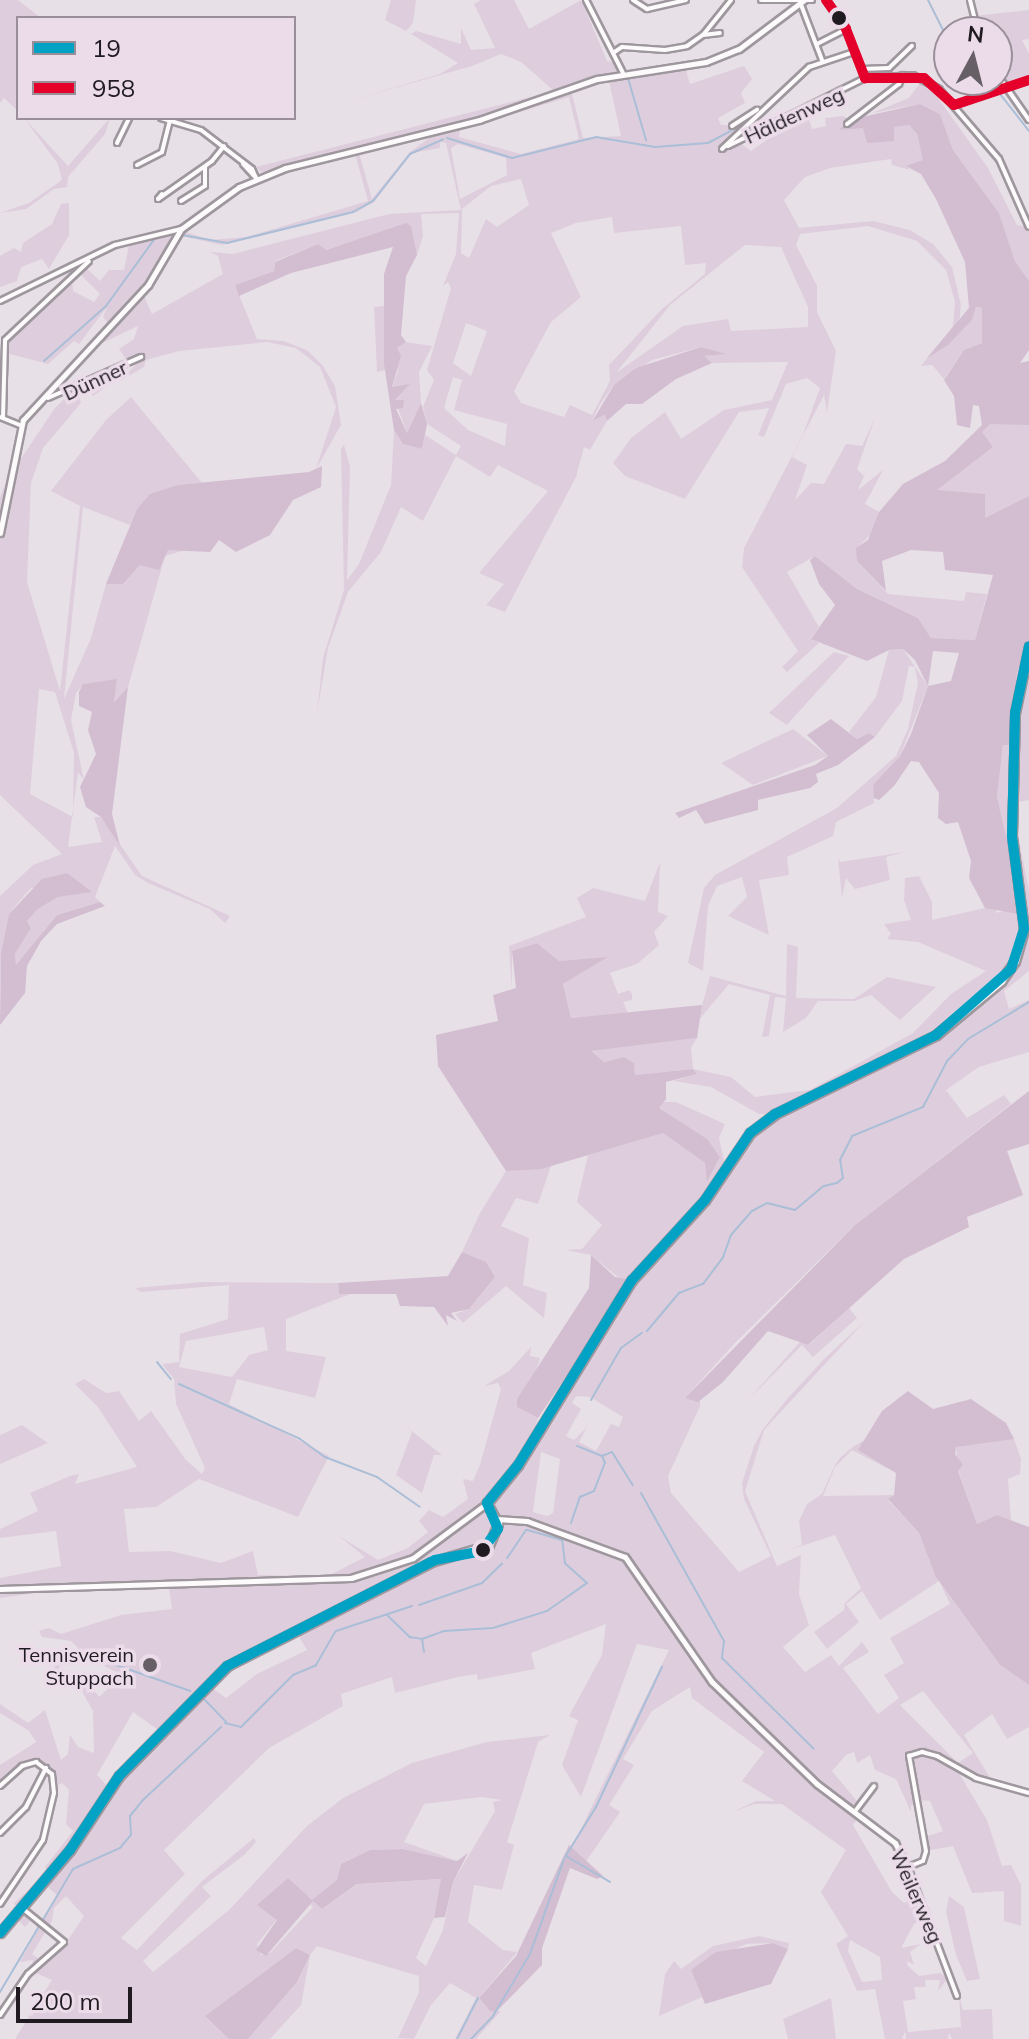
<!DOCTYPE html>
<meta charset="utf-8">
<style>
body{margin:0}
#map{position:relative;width:1029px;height:2039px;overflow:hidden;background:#e8e0e7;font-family:Mulish,sans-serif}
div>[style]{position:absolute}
.green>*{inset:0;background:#decedd}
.forest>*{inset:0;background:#d3bdd1}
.stream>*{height:2px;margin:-1px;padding:0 1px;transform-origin:1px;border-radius:1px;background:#aabed7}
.roads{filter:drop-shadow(2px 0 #9e979d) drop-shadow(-2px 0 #9e979d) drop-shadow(0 2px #9e979d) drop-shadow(0 -2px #9e979d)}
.street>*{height:4px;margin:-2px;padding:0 2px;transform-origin:2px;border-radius:2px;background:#fcfafb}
.secondary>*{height:5px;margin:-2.5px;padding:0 2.5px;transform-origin:2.5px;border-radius:2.5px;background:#fcfafb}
.primary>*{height:7px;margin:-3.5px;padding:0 3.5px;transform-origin:3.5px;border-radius:3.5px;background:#fcfafb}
.bus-1>*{height:10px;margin:-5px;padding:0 5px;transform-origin:5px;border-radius:5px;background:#02a2c5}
.bus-2>*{height:10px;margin:-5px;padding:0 5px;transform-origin:5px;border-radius:5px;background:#e4002b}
.dots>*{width:22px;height:22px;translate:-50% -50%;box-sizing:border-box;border:4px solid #ecdcea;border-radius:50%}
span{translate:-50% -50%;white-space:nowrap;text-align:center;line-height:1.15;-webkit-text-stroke:7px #ecdcea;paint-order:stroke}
.street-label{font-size:20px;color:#201b20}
.poi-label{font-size:20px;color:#201b20}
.right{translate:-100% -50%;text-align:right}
.legend{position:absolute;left:16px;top:16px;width:280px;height:104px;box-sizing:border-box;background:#ecdcea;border:2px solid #9a8f99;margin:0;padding:10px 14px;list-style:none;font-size:24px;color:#201b20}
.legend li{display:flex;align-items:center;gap:16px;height:40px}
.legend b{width:40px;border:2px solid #9a8f99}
.north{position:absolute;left:933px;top:16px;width:80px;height:80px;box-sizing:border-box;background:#ecdcea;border:2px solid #9a8f99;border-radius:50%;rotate:7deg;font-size:22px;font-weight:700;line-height:32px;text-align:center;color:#201b20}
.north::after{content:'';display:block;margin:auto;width:28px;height:36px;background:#666066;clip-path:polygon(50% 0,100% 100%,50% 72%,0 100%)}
.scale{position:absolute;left:16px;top:1987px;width:116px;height:36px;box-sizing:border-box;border:4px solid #201b20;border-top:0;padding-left:10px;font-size:24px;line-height:28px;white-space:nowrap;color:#201b20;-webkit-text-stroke:6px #ecdcea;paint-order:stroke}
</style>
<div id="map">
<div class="green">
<i style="clip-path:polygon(0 0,18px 0,41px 18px,18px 18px,18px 111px,4px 98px,0 103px)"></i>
<i style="clip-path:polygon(391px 0,416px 0,413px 23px,406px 31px,385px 20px)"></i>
<i style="clip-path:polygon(evenodd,481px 0,514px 0,529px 29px,581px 0,607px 61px,618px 63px,624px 73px,685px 67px,690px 84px,744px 66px,752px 79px,741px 93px,745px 103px,718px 118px,721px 125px,733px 125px,766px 104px,724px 146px,738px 141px,751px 151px,779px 131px,809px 119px,812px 129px,826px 126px,825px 118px,843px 116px,864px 128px,909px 125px,917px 134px,924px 161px,907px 166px,910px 170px,892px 165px,891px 159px,830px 168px,805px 177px,784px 200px,799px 228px,873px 221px,910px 230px,933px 244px,952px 267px,961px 305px,959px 324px,932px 354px,966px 327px,976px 307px,982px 308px,982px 343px,964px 350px,944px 379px,932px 365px,921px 366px,953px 326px,955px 302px,946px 270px,917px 241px,868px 226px,800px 234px,796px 245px,817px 286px,817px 312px,836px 351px,827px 412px,824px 395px,792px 457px,807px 465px,795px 500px,811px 483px,824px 484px,846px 444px,862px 446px,875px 418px,857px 469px,864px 476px,858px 490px,883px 470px,865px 504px,879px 512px,878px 527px,857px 548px,857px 561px,888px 594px,964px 601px,966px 592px,987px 594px,975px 640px,931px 638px,918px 618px,857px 589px,815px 556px,787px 572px,819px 627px,811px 638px,819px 643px,787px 672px,782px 667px,798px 651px,742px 567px,744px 548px,803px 435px,820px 388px,807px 378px,786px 384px,764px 437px,758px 435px,769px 408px,739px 412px,685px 499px,625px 476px,613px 463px,631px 438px,665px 412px,681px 439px,724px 410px,772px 400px,788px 362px,712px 363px,703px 356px,724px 354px,701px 347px,652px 360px,614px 385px,600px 404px,593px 419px,606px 415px,607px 421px,590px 450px,584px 447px,576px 477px,505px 612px,486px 605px,504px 584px,479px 573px,548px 491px,498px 465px,490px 477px,456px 456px,423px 521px,401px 507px,381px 552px,348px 592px,328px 648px,317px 713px,323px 658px,344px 590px,341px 449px,344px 445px,350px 467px,347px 580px,359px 564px,391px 485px,394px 430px,403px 444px,422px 449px,425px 435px,456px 455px,461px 446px,427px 424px,423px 407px,434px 380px,427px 370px,451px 288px,448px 282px,443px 286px,456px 254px,459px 213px,421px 214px,423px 236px,417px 255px,406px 224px,325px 250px,318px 244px,275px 261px,274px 271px,235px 285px,257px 339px,283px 341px,307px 350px,323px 366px,335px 386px,341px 425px,316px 469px,336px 407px,320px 367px,296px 348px,267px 342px,179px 351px,146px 360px,144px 367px,119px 382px,144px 356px,128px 362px,119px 349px,134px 339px,138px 326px,94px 347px,112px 328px,103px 317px,107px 307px,79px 344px,74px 341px,48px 364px,3px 352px,10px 333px,72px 280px,73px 291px,94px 302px,100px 294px,80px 274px,85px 267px,100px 281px,109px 270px,124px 270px,130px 240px,174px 228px,210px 240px,246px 237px,368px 201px,355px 154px,269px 177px,283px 169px,261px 172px,256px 167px,554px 91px,521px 62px,501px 54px,472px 66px,345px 102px,440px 74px,458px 63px,411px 34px,416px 31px,461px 44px,461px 28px,471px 50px,495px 48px,474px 4px,481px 0,609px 81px,621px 136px,583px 138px,572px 94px,609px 81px,481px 0,569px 97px,579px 139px,521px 154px,459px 137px,460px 130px,569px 97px,481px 0,440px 130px,410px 152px,372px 199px,359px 153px,440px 130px,481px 0,440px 142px,446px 143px,461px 210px,389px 214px,233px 254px,210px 252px,218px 256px,223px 274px,152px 314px,142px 292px,160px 271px,177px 235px,222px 245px,357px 212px,374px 202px,412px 153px,440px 148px,440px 142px,481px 0,458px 144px,506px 158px,507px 175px,460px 199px,451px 148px,458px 144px,481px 0,521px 179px,529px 205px,497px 227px,486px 219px,469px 258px,461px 253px,462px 209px,491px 186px,521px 179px,481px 0,612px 217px,614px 233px,681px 226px,685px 265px,706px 263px,705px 274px,662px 309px,609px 365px,610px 381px,592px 415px,570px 405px,564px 417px,521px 403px,514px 391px,551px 322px,581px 297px,551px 233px,576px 223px,612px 217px,481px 0,745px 245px,781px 247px,808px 307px,808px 327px,731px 331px,728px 319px,683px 326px,616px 373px,670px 305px,745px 245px,481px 0,466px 323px,487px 331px,471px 376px,453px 363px,466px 323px,481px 0,453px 377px,462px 380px,454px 410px,507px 424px,505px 446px,468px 430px,444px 408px,453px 377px)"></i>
<i style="clip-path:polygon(1029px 10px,1029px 39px,1022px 40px,1029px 54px,1029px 80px,1005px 88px,997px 74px,997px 32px,978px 32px,974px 16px)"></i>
<i style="clip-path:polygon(924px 78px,988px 168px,1017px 225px,1029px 227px,1029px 281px,1015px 261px,999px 213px,953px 150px,940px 114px,920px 104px,872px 113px,909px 98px)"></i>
<i style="clip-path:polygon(24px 118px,68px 166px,110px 118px,105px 134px,68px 177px,67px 187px,54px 189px,26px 209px,0 213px,29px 203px,62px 180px,58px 164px)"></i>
<i style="clip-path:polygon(69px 203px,69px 235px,49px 269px,42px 259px,21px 267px,17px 281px,0 287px,0 256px,14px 248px,21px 252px,23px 243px,52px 224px,61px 204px)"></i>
<i style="clip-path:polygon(384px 306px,385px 370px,377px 372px,374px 307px)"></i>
<i style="clip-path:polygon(406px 342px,432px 346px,419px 372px,421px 403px,407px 433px,395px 400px,409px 385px,392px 388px,398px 370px,397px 348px)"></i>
<i style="clip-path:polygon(evenodd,125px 367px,115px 381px,93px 396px,88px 388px,78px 393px,81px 403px,43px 448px,31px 483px,27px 582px,60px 691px,80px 506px,51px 491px,106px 420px,131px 397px,202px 483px,178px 485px,137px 509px,130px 525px,83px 507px,64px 699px,91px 638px,106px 584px,123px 584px,140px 565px,167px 550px,192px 548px,165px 556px,128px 687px,113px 703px,117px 680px,84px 684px,76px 693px,71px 720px,84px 780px,78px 772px,68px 847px,102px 842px,94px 817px,101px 817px,142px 876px,230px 916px,225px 923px,210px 909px,148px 883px,135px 875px,115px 846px,95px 897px,100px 902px,57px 915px,16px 966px,15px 954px,31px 928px,27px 921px,38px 909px,58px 897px,92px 891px,31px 888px,17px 904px,9px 914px,1px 953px,0 990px,0 896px,33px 865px,62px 854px,0 795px,0 497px,16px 459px,18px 463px,55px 408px,73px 390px,125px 367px,39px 689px,55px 692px,74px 753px,73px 817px,30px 794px,39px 689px)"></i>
<i style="clip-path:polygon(990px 423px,1029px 425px,1029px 496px,985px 519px,936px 490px,993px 447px,981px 432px)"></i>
<i style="clip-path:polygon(evenodd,1029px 646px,1029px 800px,1019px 802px,1017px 830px,1029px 891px,1029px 971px,1004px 991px,1009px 1009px,1029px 1000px,1029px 1052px,979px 1067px,946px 1090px,967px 1118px,1004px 1095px,1011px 1104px,855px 1225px,735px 1343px,685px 1398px,700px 1400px,700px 1406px,668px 1476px,671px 1493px,739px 1572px,771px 1556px,744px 1499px,742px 1483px,754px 1446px,763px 1429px,788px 1398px,825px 1358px,864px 1322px,764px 1430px,745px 1491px,777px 1566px,801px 1555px,799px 1594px,809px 1625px,783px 1647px,805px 1672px,831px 1655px,839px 1666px,862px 1642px,869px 1652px,843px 1668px,878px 1714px,899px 1698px,884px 1675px,904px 1663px,890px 1638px,950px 1604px,940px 1583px,1000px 1665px,1029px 1685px,1029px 1727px,1007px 1739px,992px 1714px,964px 1735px,992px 1781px,1020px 1787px,1029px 1793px,960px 1775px,987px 1820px,1002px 1866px,1011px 1865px,1021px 1885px,1021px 1926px,1004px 1921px,1004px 1891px,972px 1893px,953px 1846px,926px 1851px,925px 1837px,943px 1831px,930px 1801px,918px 1800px,922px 1819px,918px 1819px,916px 1804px,911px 1805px,911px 1812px,896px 1779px,875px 1770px,870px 1755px,857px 1763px,854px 1752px,846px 1755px,832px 1771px,857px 1801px,851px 1807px,861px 1813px,853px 1825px,892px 1892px,904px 1903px,916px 1895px,928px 1915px,914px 1924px,901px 1948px,921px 1944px,910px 1952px,914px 1965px,907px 1961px,908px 1966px,919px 1976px,940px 1973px,948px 1978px,938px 1991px,940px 1980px,925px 1980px,926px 1987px,914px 1987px,916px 1999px,903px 2001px,908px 2032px,961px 2027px,959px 1995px,963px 2010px,992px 2009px,993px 2039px,952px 2039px,949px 2033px,948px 2039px,906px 2039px,905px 2032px,902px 2039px,885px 2039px,875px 1989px,857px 1991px,836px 1944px,848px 1936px,821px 1892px,846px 1850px,782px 1804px,754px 1804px,733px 1812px,756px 1801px,775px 1801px,742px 1781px,764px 1752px,692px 1698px,690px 1687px,652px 1711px,623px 1759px,634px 1765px,609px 1805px,620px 1812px,585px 1863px,570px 1851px,669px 1650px,637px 1644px,581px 1797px,562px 1765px,578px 1720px,569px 1716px,602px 1655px,606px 1624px,531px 1653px,535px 1669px,478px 1680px,477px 1674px,458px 1677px,395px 1693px,392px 1677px,341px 1694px,343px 1706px,269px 1748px,164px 1850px,185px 1874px,121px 1938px,137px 1950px,202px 1881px,254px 1838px,256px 1842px,244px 1855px,202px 1887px,211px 1896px,143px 1961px,153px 1972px,229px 1910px,307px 1826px,343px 1798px,412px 1763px,487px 1742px,550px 1735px,538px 1742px,507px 1842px,514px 1845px,502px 1890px,474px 1885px,468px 1922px,503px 1950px,517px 1952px,479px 1998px,490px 2011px,501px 2011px,476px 2039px,455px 2039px,476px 1998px,450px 1983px,431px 2005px,414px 2039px,398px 2038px,419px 1992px,419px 1976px,317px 1946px,310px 1955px,301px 2005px,270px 2039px,248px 2039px,297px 1982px,310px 1955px,296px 1948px,205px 2016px,229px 2039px,15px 2039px,52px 1980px,31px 1971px,33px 1960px,20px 1962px,57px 1895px,42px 1882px,20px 1906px,33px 1918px,25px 1927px,13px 1915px,20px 1907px,13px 1904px,48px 1872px,45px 1867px,73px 1831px,66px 1824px,69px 1790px,62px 1783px,54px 1787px,52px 1774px,39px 1763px,25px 1764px,0 1786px,0 1765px,36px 1742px,29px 1731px,0 1713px,0 1704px,28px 1723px,45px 1710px,61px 1760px,68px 1754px,70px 1735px,78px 1747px,94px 1753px,93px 1711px,78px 1684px,53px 1672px,58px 1657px,72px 1656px,78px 1648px,71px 1641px,42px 1637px,39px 1631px,49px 1628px,61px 1634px,121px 1615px,172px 1609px,169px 1588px,72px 1588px,0 1598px,0 1578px,61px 1566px,56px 1531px,0 1538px,0 1529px,38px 1511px,30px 1493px,70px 1476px,79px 1474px,75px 1484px,137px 1467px,98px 1407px,75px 1384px,84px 1379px,106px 1393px,119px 1391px,139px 1421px,151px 1411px,186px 1460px,202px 1474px,205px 1468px,176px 1404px,174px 1379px,162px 1364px,179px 1362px,180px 1334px,228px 1319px,229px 1285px,141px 1292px,135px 1288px,202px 1282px,338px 1283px,339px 1294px,350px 1294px,286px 1319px,286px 1351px,326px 1357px,315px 1398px,237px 1379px,229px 1404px,329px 1456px,298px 1517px,199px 1479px,156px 1507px,124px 1509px,129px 1552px,170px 1551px,221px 1563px,253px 1551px,258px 1575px,313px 1576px,330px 1575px,365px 1557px,339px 1536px,378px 1560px,408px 1548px,428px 1532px,419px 1521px,429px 1510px,443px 1517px,468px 1499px,463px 1479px,473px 1481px,480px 1465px,501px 1389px,498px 1383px,484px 1386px,509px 1371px,531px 1347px,530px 1356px,540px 1358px,534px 1378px,517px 1399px,517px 1407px,538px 1418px,530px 1446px,635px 1277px,624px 1282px,591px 1255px,566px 1250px,582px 1249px,602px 1225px,577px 1202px,588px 1155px,663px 1133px,705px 1163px,708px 1180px,720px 1157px,706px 1139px,659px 1108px,659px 1102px,676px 1102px,725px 1124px,719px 1138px,725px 1165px,750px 1133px,774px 1115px,759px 1114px,711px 1087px,674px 1081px,696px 1074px,693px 1069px,635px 1075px,634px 1063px,624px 1057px,604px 1062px,590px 1051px,697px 1038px,691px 1048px,693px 1069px,731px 1077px,755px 1097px,810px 1090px,913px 1033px,951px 994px,986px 971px,918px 942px,887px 939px,891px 934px,884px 924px,911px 920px,904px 900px,905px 878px,919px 876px,932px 902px,932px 920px,985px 908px,997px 907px,996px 913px,1003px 911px,1000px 907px,1024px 914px,997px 798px,1003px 744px,1012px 745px,1017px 672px,1029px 646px,264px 1327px,268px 1350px,249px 1355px,232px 1377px,179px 1367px,186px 1341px,264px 1327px,1029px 646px,576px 1396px,590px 1397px,623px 1417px,619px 1427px,611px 1424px,596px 1451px,579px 1442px,587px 1427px,574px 1440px,566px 1436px,581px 1409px,572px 1403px,576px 1396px,1029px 646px,541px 1452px,560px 1459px,553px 1513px,547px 1516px,533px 1512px,541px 1452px,1029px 646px,295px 1630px,307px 1650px,257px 1674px,226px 1698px,208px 1685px,232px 1662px,295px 1630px,1029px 646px,84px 1656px,122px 1675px,99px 1697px,86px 1678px,59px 1669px,61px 1659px,84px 1656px,1029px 646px,923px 1691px,973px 1753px,958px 1763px,900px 1705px,923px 1691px,1029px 646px,133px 1712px,161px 1732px,109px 1788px,97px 1775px,133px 1712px,1029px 646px,482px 1797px,502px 1800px,493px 1802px,495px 1811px,453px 1882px,443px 1930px,426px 1966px,416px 1958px,434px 1918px,442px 1879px,358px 1884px,322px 1909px,313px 1901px,337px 1880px,341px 1864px,370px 1850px,403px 1849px,458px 1861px,404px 1842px,424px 1804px,482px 1797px,1029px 646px,288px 1878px,313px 1907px,270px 1953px,261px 1955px,257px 1944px,277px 1919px,258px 1905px,288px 1878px,1029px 646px,66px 1896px,84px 1916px,68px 1940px,36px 1968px,38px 1958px,32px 1954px,52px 1921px,54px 1908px,66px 1896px,1029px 646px,850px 1940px,880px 1957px,882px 1980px,862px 1982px,848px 1951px,850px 1940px)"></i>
<i style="clip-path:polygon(903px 649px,928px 686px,900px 756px,874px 785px,874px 803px,836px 822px,833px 836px,787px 857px,789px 875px,759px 880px,769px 935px,728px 916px,747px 897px,742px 877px,717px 886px,708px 906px,703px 971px,688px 963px,704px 888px,715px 875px,837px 808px,896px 756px,908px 729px,918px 683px,915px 667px,909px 666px,902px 701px,875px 737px,869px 733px,857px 739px,849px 732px,876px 697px,889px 650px)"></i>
<i style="clip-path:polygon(834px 652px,849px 656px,787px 725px,769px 713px)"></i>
<i style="clip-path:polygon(793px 729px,828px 756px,753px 785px,721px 763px)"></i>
<i style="clip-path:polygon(905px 852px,886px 857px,890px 880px,855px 889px,846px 878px,842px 898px,838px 858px,840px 862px)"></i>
<i style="clip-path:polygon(660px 862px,658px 912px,668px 916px,654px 932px,659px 945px,637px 964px,610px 973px,618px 994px,629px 990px,632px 994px,632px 1000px,623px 1002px,628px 1013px,571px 1018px,563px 984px,606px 958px,559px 961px,537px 943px,512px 951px,512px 989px,509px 946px,586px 917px,577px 898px,593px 888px,645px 901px)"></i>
<i style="clip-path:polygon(787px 944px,798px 947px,796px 998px,854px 999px,887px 977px,936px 987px,900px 1020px,871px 995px,855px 1001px,818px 1001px,806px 1018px,783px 1032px,786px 998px,775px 997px,769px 1036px,762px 1037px,770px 995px,729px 984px,698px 1021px,710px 976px,786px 996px)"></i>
<i style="clip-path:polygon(551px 1166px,538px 1204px,516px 1198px,501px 1226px,529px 1238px,523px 1285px,547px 1293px,544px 1318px,506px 1286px,463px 1323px,455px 1314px,469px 1309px,495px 1277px,483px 1261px,462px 1252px,480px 1213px,506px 1171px)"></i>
<i style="clip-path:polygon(849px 1308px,857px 1318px,813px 1357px,802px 1345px,747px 1401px,800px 1342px,809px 1345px)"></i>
<i style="clip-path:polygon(22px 1425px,48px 1443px,0 1464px,0 1435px)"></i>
<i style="clip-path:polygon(404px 1425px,442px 1455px,434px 1455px,422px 1493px,396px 1475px,412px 1432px)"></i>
<i style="clip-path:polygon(1003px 1437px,1014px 1439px,1021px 1459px,1020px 1474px,1008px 1479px,1011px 1521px,997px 1515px,977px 1524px,958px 1470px,956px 1447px)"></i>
<i style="clip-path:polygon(865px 1440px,858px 1450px,896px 1473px,852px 1450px,835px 1467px,823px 1496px,894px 1495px,888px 1500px,919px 1533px,939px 1581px,880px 1620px,862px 1591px,846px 1604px,859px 1622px,827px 1649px,814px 1632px,844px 1610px,845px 1603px,861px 1588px,835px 1535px,783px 1552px,802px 1545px,799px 1521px,807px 1504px,822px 1494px,835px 1465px,840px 1458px,854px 1446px)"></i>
<i style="clip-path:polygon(949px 1896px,964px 1907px,980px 1979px,967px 1981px,956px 1955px,946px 1912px)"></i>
<i style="clip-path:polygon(759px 1936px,789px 1943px,788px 1949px,773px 1943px,746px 1944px,691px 1970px,702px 1997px,659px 2016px,665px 1974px,674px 1961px,681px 1969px,713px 1946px)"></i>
<i style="clip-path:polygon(831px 1998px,836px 2039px,788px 2039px,783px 2019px)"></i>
</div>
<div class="forest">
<i style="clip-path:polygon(evenodd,920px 104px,940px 114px,953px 150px,999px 213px,1015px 261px,1029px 281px,1029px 350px,1020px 363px,1029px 361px,1029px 425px,990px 424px,982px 432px,993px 447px,937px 490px,985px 494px,985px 518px,1029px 496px,1029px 646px,1017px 672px,1012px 745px,1003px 745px,997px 797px,1024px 915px,985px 908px,969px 878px,971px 861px,958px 822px,946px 824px,938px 818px,939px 793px,919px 762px,911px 761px,894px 786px,879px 800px,874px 798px,873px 785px,900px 756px,911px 734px,928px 686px,915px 660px,903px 649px,889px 650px,867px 661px,811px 639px,835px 605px,819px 584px,810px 560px,815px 556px,857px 589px,918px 618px,931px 638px,975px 640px,993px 575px,945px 570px,943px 552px,911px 550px,882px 561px,886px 591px,857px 561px,856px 548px,868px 540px,879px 512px,903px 484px,945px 461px,982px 425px,979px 406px,973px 405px,970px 428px,957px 425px,954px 396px,944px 380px,964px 350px,982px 343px,982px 308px,976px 307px,972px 320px,948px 345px,927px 358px,969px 308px,965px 262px,936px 199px,921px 174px,906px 166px,923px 160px,917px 134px,909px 125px,894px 127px,894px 141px,867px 143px,863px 128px,839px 130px,853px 119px,920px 104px,933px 651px,959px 653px,951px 681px,928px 686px,933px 651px)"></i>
<i style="clip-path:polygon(406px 223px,411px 226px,417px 255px,406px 276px,401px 335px,406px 342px,397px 348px,401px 356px,392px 387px,410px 384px,395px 400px,404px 400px,403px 408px,396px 409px,407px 433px,421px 403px,427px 424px,422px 449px,403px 444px,394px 430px,384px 364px,384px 274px,393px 247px,291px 273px,239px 296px,235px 285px,274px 271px,275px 262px,318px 244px,326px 250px)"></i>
<i style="clip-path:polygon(701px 347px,726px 354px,704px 356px,712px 363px,676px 379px,642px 404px,626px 404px,607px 421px,605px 415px,593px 420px,614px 385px,636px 368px)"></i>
<i style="clip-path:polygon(322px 466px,321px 487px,293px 500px,270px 535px,236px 552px,219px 540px,210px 552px,168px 550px,159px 570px,140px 565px,123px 584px,106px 584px,137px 509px,150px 494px,178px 485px,309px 472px)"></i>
<i style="clip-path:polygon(117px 679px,114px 702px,128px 687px,112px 814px,120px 846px,101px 817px,86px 807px,80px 787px,96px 754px,88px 730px,92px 712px,79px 706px,79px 692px,83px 684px)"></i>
<i style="clip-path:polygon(831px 719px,857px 739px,869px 733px,875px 737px,838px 765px,816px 774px,818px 782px,810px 788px,758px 800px,758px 810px,705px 824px,696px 810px,679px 818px,675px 813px,815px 765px,828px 756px,807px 735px)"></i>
<i style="clip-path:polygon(67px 873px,92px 892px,58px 897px,38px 909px,27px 921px,31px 928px,15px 954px,16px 965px,57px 915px,100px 902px,105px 906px,57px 924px,41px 941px,27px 966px,25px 993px,0 1025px,1px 953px,9px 914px,42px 879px)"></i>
<i style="clip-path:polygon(537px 943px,559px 961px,608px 957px,563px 984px,571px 1018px,702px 1005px,697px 1038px,591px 1051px,604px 1062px,624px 1057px,634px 1063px,635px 1075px,693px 1069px,697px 1074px,666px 1082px,666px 1099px,659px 1108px,707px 1139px,720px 1157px,707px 1182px,705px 1163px,663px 1133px,541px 1169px,506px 1171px,438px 1066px,436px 1035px,498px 1021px,493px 995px,516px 988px,512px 951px)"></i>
<i style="clip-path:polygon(1029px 1091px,1029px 1144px,1007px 1151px,1023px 1195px,967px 1217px,969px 1227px,904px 1259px,808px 1345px,768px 1331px,723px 1382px,698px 1402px,685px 1398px,855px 1225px)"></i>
<i style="clip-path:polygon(462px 1252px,486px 1262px,495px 1277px,469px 1309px,451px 1313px,457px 1321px,446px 1315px,448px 1326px,434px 1307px,400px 1306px,396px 1294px,339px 1294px,338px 1283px,448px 1276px)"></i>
<i style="clip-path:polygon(591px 1255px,615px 1277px,631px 1280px,538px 1418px,517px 1407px,517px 1399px,589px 1288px)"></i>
<i style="clip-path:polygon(908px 1391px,933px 1409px,971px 1399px,1006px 1423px,1014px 1439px,956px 1447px,955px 1454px,963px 1465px,958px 1471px,977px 1524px,997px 1515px,1029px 1527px,1029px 1685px,1000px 1665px,936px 1577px,919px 1533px,888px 1499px,894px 1495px,896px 1473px,858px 1450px,882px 1411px)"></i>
<i style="clip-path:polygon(569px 1845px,603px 1876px,597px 1879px,570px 1868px,542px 1948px,542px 1965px,496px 2012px,490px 2011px,479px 1998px,516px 1956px)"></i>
<i style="clip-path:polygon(403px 1849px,457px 1861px,468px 1853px,453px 1882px,445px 1917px,434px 1918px,441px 1879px,357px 1884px,322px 1909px,313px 1901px,266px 1956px,256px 1950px,277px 1920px,257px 1905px,288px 1878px,312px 1900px,337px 1880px,341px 1864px,370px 1850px)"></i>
<i style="clip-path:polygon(773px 1943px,788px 1949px,771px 1984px,705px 2004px,691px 1970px,716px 1952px)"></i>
<i style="clip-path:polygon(296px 1948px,310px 1955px,297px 1982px,248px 2039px,229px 2039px,205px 2016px)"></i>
</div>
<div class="stream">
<i style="left:928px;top:0;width:47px;rotate:63.4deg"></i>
<i style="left:870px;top:74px;width:17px;rotate:-7deg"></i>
<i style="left:887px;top:72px;width:20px;rotate:-41deg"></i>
<i style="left:628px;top:78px;width:65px;rotate:73.8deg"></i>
<i style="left:989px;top:80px;width:65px;rotate:51.9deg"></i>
<i style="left:447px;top:138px;width:68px;rotate:17.1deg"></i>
<i style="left:512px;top:158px;width:87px;rotate:-14deg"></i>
<i style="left:596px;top:137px;width:60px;rotate:9.6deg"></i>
<i style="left:655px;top:147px;width:53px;rotate:-4.3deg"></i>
<i style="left:708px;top:143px;width:38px;rotate:-28deg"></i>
<i style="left:166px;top:235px;width:8px;rotate:-14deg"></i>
<i style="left:182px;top:235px;width:46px;rotate:10.1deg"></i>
<i style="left:227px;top:243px;width:130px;rotate:-13.8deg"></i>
<i style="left:353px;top:212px;width:23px;rotate:-29deg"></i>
<i style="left:373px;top:201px;width:60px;rotate:-51.8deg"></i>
<i style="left:410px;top:154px;width:36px;rotate:-24deg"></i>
<i style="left:44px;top:361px;width:83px;rotate:-41.6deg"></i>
<i style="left:106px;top:306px;width:85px;rotate:-54.1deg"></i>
<i style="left:647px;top:1331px;width:50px;rotate:-49.9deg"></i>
<i style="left:679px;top:1293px;width:26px;rotate:-21deg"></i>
<i style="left:703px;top:1284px;width:34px;rotate:-53deg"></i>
<i style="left:723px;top:1257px;width:23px;rotate:-70deg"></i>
<i style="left:731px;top:1235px;width:32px;rotate:-49deg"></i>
<i style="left:752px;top:1211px;width:17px;rotate:-28deg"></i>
<i style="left:767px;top:1203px;width:29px;rotate:14deg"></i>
<i style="left:795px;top:1210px;width:38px;rotate:-40deg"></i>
<i style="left:824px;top:1186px;width:13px;rotate:-13deg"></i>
<i style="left:837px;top:1183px;width:8px;rotate:-40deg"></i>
<i style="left:843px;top:1178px;width:18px;rotate:-99deg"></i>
<i style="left:840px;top:1160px;width:27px;rotate:-63deg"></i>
<i style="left:852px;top:1136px;width:77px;rotate:-22.2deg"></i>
<i style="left:923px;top:1107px;width:52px;rotate:-62.4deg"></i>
<i style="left:947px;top:1061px;width:30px;rotate:-46deg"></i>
<i style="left:968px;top:1039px;width:71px;rotate:-31.2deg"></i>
<i style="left:157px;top:1362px;width:22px;rotate:51deg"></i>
<i style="left:179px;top:1384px;width:133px;rotate:24.4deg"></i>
<i style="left:300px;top:1439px;width:31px;rotate:36deg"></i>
<i style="left:325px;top:1457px;width:56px;rotate:21deg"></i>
<i style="left:377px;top:1477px;width:52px;rotate:34.9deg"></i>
<i style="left:591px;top:1400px;width:60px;rotate:-60deg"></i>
<i style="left:621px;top:1348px;width:26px;rotate:-36deg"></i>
<i style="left:602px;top:1456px;width:11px;rotate:-22deg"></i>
<i style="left:612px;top:1452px;width:39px;rotate:58deg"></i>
<i style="left:641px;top:1493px;width:170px;rotate:60.7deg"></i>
<i style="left:724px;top:1641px;width:17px;rotate:97deg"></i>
<i style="left:722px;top:1658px;width:129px;rotate:44.7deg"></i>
<i style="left:571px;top:1523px;width:28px;rotate:-71deg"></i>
<i style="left:580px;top:1497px;width:15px;rotate:-23deg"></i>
<i style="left:594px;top:1491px;width:30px;rotate:-69deg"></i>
<i style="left:605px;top:1463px;width:8px;rotate:-113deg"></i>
<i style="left:602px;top:1456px;width:27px;rotate:-158deg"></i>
<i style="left:419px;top:1605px;width:67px;rotate:-19.2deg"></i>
<i style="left:482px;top:1583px;width:28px;rotate:-44deg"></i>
<i style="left:387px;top:1615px;width:32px;rotate:44deg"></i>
<i style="left:410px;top:1637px;width:12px;rotate:9deg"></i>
<i style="left:422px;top:1639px;width:23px;rotate:-20deg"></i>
<i style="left:444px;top:1631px;width:49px;rotate:-3.5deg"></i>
<i style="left:493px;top:1628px;width:57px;rotate:-17.5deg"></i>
<i style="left:547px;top:1611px;width:49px;rotate:-35deg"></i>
<i style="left:587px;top:1583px;width:30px;rotate:-138deg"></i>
<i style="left:565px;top:1563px;width:23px;rotate:-97deg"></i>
<i style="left:562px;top:1540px;width:37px;rotate:-164deg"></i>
<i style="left:526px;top:1530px;width:34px;rotate:124deg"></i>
<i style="left:422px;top:1639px;width:13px;rotate:81deg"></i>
<i style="left:96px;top:1658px;width:100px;rotate:19.3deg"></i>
<i style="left:206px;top:1682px;width:23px;rotate:-45deg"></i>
<i style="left:213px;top:1686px;width:34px;rotate:-40deg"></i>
<i style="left:202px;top:1697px;width:35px;rotate:46deg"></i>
<i style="left:195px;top:1703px;width:19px;rotate:-43deg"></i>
<i style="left:225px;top:1723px;width:16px;rotate:14deg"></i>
<i style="left:241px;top:1727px;width:74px;rotate:-45deg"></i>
<i style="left:293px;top:1675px;width:25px;rotate:-23deg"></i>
<i style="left:316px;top:1665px;width:39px;rotate:-60deg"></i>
<i style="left:336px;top:1631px;width:80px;rotate:-18.2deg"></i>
<i style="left:153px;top:1748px;width:49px;rotate:-45.8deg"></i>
<i style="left:566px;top:1856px;width:51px;rotate:30.6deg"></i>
<i style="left:565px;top:1857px;width:59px;rotate:-58.2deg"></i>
<i style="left:596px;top:1807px;width:155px;rotate:-64.8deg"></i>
<i style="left:0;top:1992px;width:143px;rotate:-59.3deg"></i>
<i style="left:73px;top:1869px;width:51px;rotate:-24.1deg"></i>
<i style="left:120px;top:1848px;width:17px;rotate:-50deg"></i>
<i style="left:131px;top:1835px;width:19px;rotate:-93deg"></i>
<i style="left:130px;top:1816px;width:21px;rotate:-51deg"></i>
<i style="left:143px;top:1800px;width:107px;rotate:-43.1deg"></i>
<i style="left:457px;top:2039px;width:46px;rotate:-62.9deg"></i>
<i style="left:471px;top:2039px;width:32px;rotate:-46deg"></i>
<i style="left:493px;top:2016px;width:72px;rotate:-59.2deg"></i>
<i style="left:530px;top:1954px;width:101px;rotate:-70.3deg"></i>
</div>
<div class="roads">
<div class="street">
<i style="left:586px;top:0;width:82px;rotate:63.1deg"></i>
<i style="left:633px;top:0;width:17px;rotate:33deg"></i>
<i style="left:647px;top:9px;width:40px;rotate:-13deg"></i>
<i style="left:761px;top:0;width:51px"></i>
<i style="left:826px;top:0;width:35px;rotate:55deg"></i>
<i style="left:846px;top:29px;width:53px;rotate:68.8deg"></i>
<i style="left:970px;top:0;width:33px;rotate:76deg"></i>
<i style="left:800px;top:2px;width:62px;rotate:69.2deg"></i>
<i style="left:703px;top:35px;width:17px;rotate:-7deg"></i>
<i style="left:817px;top:44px;width:33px;rotate:-27deg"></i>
<i style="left:613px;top:53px;width:11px;rotate:-34deg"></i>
<i style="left:622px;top:47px;width:43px;rotate:4deg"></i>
<i style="left:665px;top:50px;width:22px;rotate:-10deg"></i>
<i style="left:687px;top:46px;width:19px;rotate:-35deg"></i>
<i style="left:703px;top:35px;width:45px;rotate:-51.3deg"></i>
<i style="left:862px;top:69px;width:27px;rotate:-2deg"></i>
<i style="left:889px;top:68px;width:32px;rotate:-44deg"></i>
<i style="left:997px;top:74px;width:56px;rotate:55.2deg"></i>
<i style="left:865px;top:78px;width:48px;rotate:-3.6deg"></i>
<i style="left:913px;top:75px;width:30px;rotate:28deg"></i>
<i style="left:939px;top:89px;width:92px;rotate:49.4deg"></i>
<i style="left:999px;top:159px;width:74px;rotate:66.2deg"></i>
<i style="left:954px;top:105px;width:79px;rotate:-18.4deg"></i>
<i style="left:161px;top:118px;width:42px;rotate:16.7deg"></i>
<i style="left:201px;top:130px;width:64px;rotate:37.4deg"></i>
<i style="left:252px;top:169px;width:10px;rotate:66deg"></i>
<i style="left:847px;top:124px;width:66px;rotate:-37.6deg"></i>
<i style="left:899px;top:84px;width:10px;rotate:-66deg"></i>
<i style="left:732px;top:126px;width:30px;rotate:-33deg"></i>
<i style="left:117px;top:143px;width:28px;rotate:-64deg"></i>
<i style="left:728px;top:146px;width:153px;rotate:-26.4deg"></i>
<i style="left:722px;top:149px;width:120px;rotate:-43.3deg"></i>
<i style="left:809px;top:67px;width:47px;rotate:-18.4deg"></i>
<i style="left:243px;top:164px;width:19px;rotate:47deg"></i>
<i style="left:137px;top:165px;width:28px;rotate:-27deg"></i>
<i style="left:162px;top:152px;width:32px;rotate:-76deg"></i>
<i style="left:162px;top:194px;width:6px;rotate:129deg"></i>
<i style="left:158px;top:199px;width:66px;rotate:-35.1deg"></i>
<i style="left:212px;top:161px;width:19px;rotate:-51deg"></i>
<i style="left:181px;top:201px;width:28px;rotate:-32deg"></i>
<i style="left:205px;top:186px;width:19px;rotate:-90deg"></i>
<i style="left:0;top:301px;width:128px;rotate:-26deg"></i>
<i style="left:115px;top:245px;width:68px;rotate:-13.6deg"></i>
<i style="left:48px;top:398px;width:102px;rotate:-23.8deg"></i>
<i style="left:0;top:417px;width:22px;rotate:22deg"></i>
<i style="left:3px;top:418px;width:78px;rotate:-88.5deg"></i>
<i style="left:5px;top:340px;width:115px;rotate:-43.2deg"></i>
<i style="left:0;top:1786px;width:30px;rotate:-42deg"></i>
<i style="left:22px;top:1766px;width:15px;rotate:-16deg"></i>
<i style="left:36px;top:1762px;width:20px;rotate:37deg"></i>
<i style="left:52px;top:1774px;width:19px;rotate:84deg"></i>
<i style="left:54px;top:1793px;width:48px;rotate:103.2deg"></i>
<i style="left:43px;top:1840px;width:77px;rotate:123.9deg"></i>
<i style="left:856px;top:1810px;width:30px;rotate:-53deg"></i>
<i style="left:0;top:1833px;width:37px;rotate:-45deg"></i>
<i style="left:26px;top:1807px;width:44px;rotate:-62.9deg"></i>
<i style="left:957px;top:1996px;width:138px;rotate:-110.8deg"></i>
<i style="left:908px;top:1867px;width:16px;rotate:-22deg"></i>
<i style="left:923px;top:1861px;width:10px;rotate:-73deg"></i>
<i style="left:926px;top:1851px;width:97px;rotate:-100.1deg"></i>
<i style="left:909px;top:1756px;width:14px;rotate:-17deg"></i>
<i style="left:922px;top:1752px;width:16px;rotate:15deg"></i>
<i style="left:937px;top:1756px;width:45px;rotate:29.4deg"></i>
<i style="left:976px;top:1778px;width:55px;rotate:15.8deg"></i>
<i style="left:0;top:2015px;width:50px;rotate:-55.7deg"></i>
<i style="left:28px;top:1974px;width:48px;rotate:-41.6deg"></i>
<i style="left:64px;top:1942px;width:54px;rotate:-141deg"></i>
</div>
<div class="secondary">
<i style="left:0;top:533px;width:115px;rotate:-78.5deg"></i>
<i style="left:23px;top:420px;width:184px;rotate:-47.2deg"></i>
<i style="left:148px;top:285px;width:65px;rotate:-59.5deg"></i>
<i style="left:181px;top:229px;width:72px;rotate:-35.9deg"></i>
<i style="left:239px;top:187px;width:50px;rotate:-22.4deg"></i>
<i style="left:285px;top:168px;width:200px;rotate:-13.9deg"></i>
<i style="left:479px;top:120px;width:125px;rotate:-19.2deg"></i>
<i style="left:597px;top:79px;width:110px;rotate:-8.9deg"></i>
<i style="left:706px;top:62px;width:35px;rotate:-22deg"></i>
<i style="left:739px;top:49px;width:81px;rotate:-37deg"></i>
<i style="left:497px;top:1519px;width:30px;rotate:4deg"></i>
<i style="left:527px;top:1521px;width:104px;rotate:20.2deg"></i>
<i style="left:625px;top:1557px;width:152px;rotate:55.2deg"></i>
<i style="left:712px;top:1682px;width:146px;rotate:44.2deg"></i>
<i style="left:817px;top:1784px;width:98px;rotate:37.1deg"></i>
<i style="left:895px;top:1843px;width:27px;rotate:62deg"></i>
<i style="left:0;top:1589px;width:351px;rotate:-1.8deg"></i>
<i style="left:351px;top:1578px;width:65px;rotate:-17.9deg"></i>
<i style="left:413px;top:1558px;width:92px;rotate:-36.6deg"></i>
</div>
<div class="primary">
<i style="left:0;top:1933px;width:109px;rotate:-49.9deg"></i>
<i style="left:70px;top:1850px;width:89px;rotate:-56.5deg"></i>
<i style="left:119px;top:1776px;width:154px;rotate:-45.5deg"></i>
<i style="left:227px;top:1666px;width:229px;rotate:-27deg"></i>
<i style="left:431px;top:1562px;width:60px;rotate:-16.3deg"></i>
<i style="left:489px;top:1545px;width:23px;rotate:-67deg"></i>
<i style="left:498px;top:1524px;width:24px;rotate:-118deg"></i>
<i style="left:487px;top:1503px;width:49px;rotate:-50.8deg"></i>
<i style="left:518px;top:1465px;width:217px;rotate:-58.4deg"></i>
<i style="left:632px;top:1280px;width:108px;rotate:-47.6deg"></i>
<i style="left:705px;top:1200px;width:81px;rotate:-56.1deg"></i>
<i style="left:750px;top:1133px;width:31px;rotate:-37deg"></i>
<i style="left:775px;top:1114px;width:179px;rotate:-26.1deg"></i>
<i style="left:936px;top:1035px;width:85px;rotate:-39.7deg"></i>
<i style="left:1001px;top:981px;width:24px;rotate:-55deg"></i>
<i style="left:1015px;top:961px;width:33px;rotate:-74deg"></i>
<i style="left:1024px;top:929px;width:94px;rotate:-97.4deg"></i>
<i style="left:1012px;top:836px;width:123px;rotate:-88.6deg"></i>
<i style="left:1015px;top:713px;width:68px;rotate:-78.2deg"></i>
</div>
</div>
<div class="bus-1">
<i style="left:487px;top:1503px;width:49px;rotate:-50.8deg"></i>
<i style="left:518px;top:1465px;width:217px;rotate:-58.4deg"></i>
<i style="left:632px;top:1280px;width:108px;rotate:-47.6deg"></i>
<i style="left:705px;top:1200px;width:81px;rotate:-56.1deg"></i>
<i style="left:750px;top:1133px;width:31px;rotate:-37deg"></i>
<i style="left:775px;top:1114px;width:179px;rotate:-26.1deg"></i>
<i style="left:936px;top:1035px;width:100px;rotate:-41.3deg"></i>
<i style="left:1011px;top:969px;width:42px;rotate:-72deg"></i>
<i style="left:1024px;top:929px;width:94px;rotate:-97.4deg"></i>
<i style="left:1012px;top:836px;width:123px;rotate:-88.6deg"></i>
<i style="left:1015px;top:713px;width:68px;rotate:-78.2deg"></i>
<i style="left:0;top:1933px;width:109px;rotate:-49.9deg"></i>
<i style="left:70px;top:1850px;width:89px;rotate:-56.5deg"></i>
<i style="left:119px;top:1776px;width:154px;rotate:-45.5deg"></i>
<i style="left:227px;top:1666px;width:233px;rotate:-27deg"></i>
<i style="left:435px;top:1560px;width:48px;rotate:-10.8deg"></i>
<i style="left:482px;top:1551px;width:27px;rotate:-54deg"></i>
<i style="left:498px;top:1529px;width:28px;rotate:-113deg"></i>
</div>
<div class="bus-2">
<i style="left:826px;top:0;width:35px;rotate:55deg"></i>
<i style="left:846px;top:29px;width:53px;rotate:68.8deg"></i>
<i style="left:865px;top:78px;width:59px"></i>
<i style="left:924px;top:78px;width:40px;rotate:42deg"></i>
<i style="left:954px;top:105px;width:79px;rotate:-18.4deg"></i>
</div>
<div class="dots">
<i style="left:839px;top:18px;background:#201b20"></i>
<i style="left:483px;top:1550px;background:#201b20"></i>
<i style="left:150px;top:1665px;background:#666066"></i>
</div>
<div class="street-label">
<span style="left:794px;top:115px;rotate:-25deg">Häldenweg</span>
<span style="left:95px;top:380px;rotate:-25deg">Dünner</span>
<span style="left:917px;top:1896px;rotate:66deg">Weilerweg</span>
</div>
<div class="poi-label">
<span class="right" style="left:134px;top:1666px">Tennisverein<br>Stuppach</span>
</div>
<ul class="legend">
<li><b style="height:10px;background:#02a2c5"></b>19</li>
<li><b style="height:10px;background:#e4002b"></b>958</li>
</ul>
<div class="north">N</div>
<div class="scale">200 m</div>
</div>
